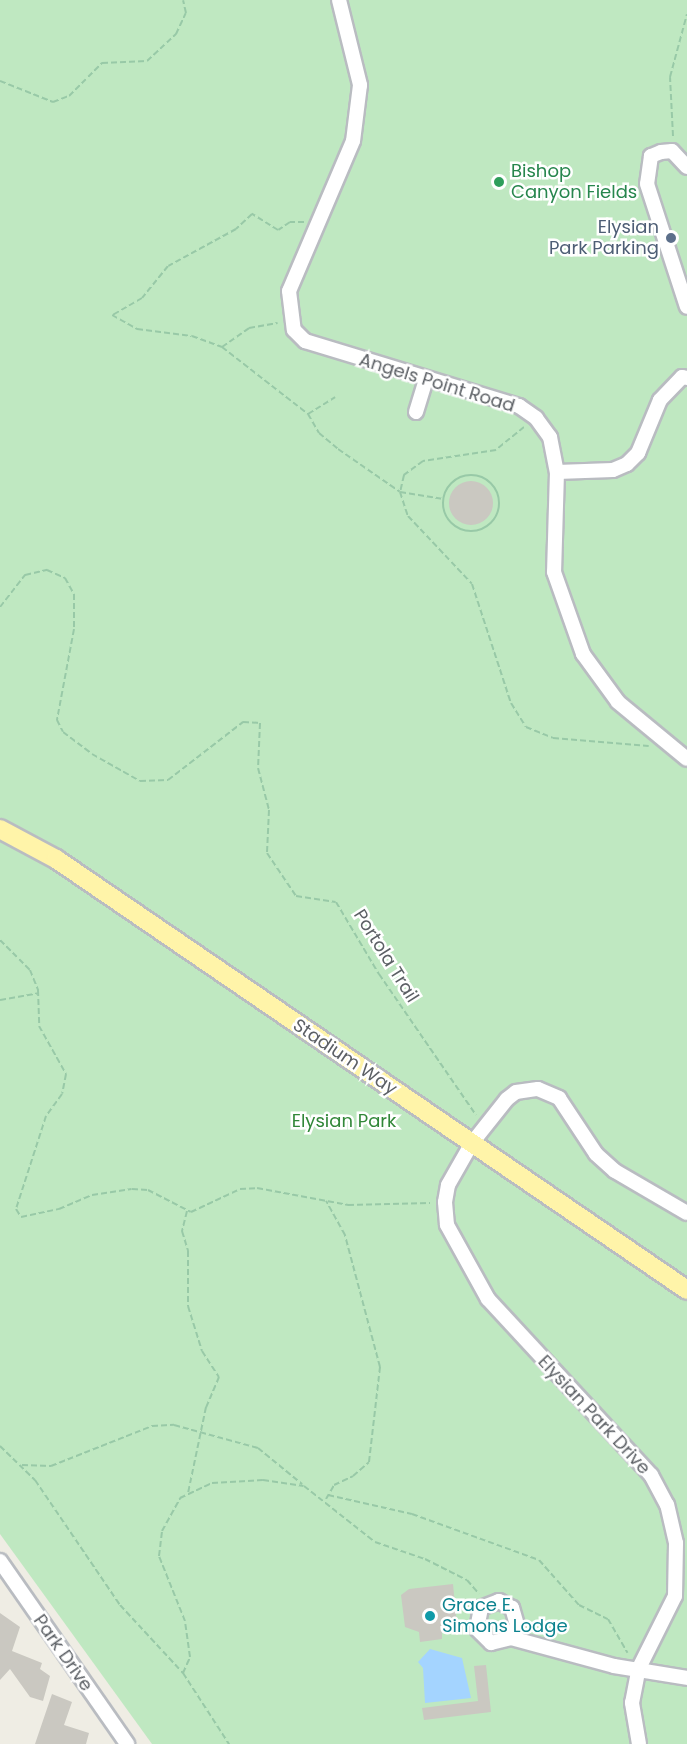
<!DOCTYPE html>
<style>
body{margin:0}
#map{position:relative;width:687px;height:1744px;overflow:hidden;background:#efede4;font-family:Poppins,sans-serif}
div>[style]{position:absolute}
.green>*{inset:0;background:#bfe8c1}
.water>*{inset:0;background:#a4d4ff}
.building>*{inset:0;background:#cac8c1}
.round{border-radius:50%}
.path>*{height:2px;margin-top:-1px;transform-origin:0;background:repeating-linear-gradient(90deg,#98c9a7 0 6px,transparent 0 9px)}
.path>.ring{margin:-1px;padding:0;box-sizing:content-box;background:none;border:2px solid #98c9a7;border-radius:50%}
.roads{filter:drop-shadow(2px 0 #b9bcc1) drop-shadow(-2px 0 #b9bcc1) drop-shadow(0 2px #b9bcc1) drop-shadow(0 -2px #b9bcc1)}
.minor>*{height:14px;margin:-7px;padding:0 7px;transform-origin:7px;border-radius:7px;background:#fff}
.major>*{height:18px;margin:-9px;padding:0 9px;transform-origin:9px;border-radius:9px;background:#fff4a9}
.dots>*{width:16px;height:16px;translate:-50% -50%;box-sizing:border-box;border:3px solid #fff;border-radius:50%}
span{translate:-50% -50%;white-space:nowrap;text-align:center;line-height:1.15;-webkit-text-stroke:5px #fff;paint-order:stroke}
.leisure-label{font-size:18px;color:#27864d}
.left{translate:0 -50%;text-align:left}
.service-label{font-size:18px;color:#4e5e75}
.right{translate:-100% -50%;text-align:right}
.street-label{font-size:18px;color:#5c6065}
.park-label{font-size:18px;color:#318738}
.culture-label{font-size:18px;color:#0d838f}
</style>
<div id="map">
<div class="green">
<i style="clip-path:polygon(0 0,687px 0,687px 1744px,152px 1744px,0 1534px)"></i>
</div>
<div class="water">
<i style="clip-path:polygon(430px 1649px,462px 1658px,471px 1698px,425px 1703px,423px 1668px,418px 1662px)"></i>
</div>
<div class="building">
<i class="round" style="left:449px;top:481px;width:44px;height:44px"></i>
<i style="clip-path:polygon(453px 1584px,457px 1625px,442px 1630px,442px 1639px,420px 1642px,419px 1632px,405px 1627px,401px 1595px,409px 1589px)"></i>
<i style="clip-path:polygon(0 1613px,20px 1627px,12px 1651px,42px 1663px,40px 1669px,50px 1676px,43px 1701px,30px 1697px,10px 1669px,0 1680px)"></i>
<i style="clip-path:polygon(486px 1665px,491px 1712px,424px 1720px,422px 1708px,478px 1701px,474px 1666px)"></i>
<i style="clip-path:polygon(52px 1694px,72px 1702px,64px 1725px,89px 1733px,86px 1744px,35px 1744px)"></i>
</div>
<div class="path">
<i style="left:0;top:81px;width:57px;rotate:21.6deg"></i>
<i style="left:53px;top:102px;width:17px;rotate:-21deg"></i>
<i style="left:69px;top:96px;width:47px;rotate:-45deg"></i>
<i style="left:102px;top:63px;width:45px;rotate:-2.5deg"></i>
<i style="left:147px;top:61px;width:40px;rotate:-43deg"></i>
<i style="left:176px;top:34px;width:23px;rotate:-65deg"></i>
<i style="left:186px;top:13px;width:13px;rotate:-103deg"></i>
<i style="left:673px;top:136px;width:59px;rotate:-92.9deg"></i>
<i style="left:670px;top:77px;width:65px;rotate:-74.9deg"></i>
<i style="left:304px;top:222px;width:14px;rotate:180deg"></i>
<i style="left:290px;top:222px;width:14px;rotate:146deg"></i>
<i style="left:278px;top:230px;width:31px;rotate:-148deg"></i>
<i style="left:252px;top:214px;width:22px;rotate:137deg"></i>
<i style="left:236px;top:229px;width:77px;rotate:151.4deg"></i>
<i style="left:168px;top:266px;width:41px;rotate:129.1deg"></i>
<i style="left:142px;top:298px;width:34px;rotate:150deg"></i>
<i style="left:112px;top:315px;width:29px;rotate:29deg"></i>
<i style="left:137px;top:329px;width:55px;rotate:7.3deg"></i>
<i style="left:192px;top:336px;width:32px;rotate:20deg"></i>
<i style="left:222px;top:347px;width:109px;rotate:37.9deg"></i>
<i style="left:308px;top:414px;width:22px;rotate:60deg"></i>
<i style="left:319px;top:433px;width:25px;rotate:40deg"></i>
<i style="left:338px;top:449px;width:75px;rotate:34.7deg"></i>
<i style="left:400px;top:492px;width:44px;rotate:9.2deg"></i>
<i style="left:222px;top:347px;width:33px;rotate:-35deg"></i>
<i style="left:249px;top:328px;width:29px;rotate:-10deg"></i>
<i style="left:308px;top:414px;width:32px;rotate:-32deg"></i>
<i style="left:524px;top:427px;width:36px;rotate:141deg"></i>
<i style="left:496px;top:450px;width:74px;rotate:171.4deg"></i>
<i style="left:423px;top:461px;width:24px;rotate:144deg"></i>
<i style="left:404px;top:475px;width:17px;rotate:103deg"></i>
<i style="left:400px;top:492px;width:25px;rotate:72deg"></i>
<i style="left:408px;top:516px;width:93px;rotate:46.7deg"></i>
<i style="left:472px;top:584px;width:125px;rotate:71.9deg"></i>
<i style="left:511px;top:703px;width:28px;rotate:58deg"></i>
<i style="left:526px;top:727px;width:29px;rotate:22deg"></i>
<i style="left:553px;top:738px;width:96px;rotate:4.8deg"></i>
<i class="ring" style="left:443px;top:475px;width:54px;height:54px"></i>
<i style="left:0;top:607px;width:41px;rotate:-52deg"></i>
<i style="left:25px;top:575px;width:23px;rotate:-13deg"></i>
<i style="left:47px;top:570px;width:20px;rotate:24deg"></i>
<i style="left:65px;top:578px;width:18px;rotate:61deg"></i>
<i style="left:74px;top:594px;width:35px;rotate:90deg"></i>
<i style="left:74px;top:629px;width:93px;rotate:100.6deg"></i>
<i style="left:57px;top:720px;width:13px;rotate:63deg"></i>
<i style="left:63px;top:732px;width:36px;rotate:37deg"></i>
<i style="left:92px;top:754px;width:55px;rotate:29.4deg"></i>
<i style="left:140px;top:781px;width:28px;rotate:-2deg"></i>
<i style="left:168px;top:780px;width:95px;rotate:-37.7deg"></i>
<i style="left:243px;top:722px;width:17px;rotate:3deg"></i>
<i style="left:260px;top:723px;width:45px;rotate:92.5deg"></i>
<i style="left:258px;top:768px;width:43px;rotate:75.3deg"></i>
<i style="left:269px;top:810px;width:43px;rotate:92.7deg"></i>
<i style="left:267px;top:853px;width:52px;rotate:56deg"></i>
<i style="left:296px;top:896px;width:40px;rotate:8.5deg"></i>
<i style="left:336px;top:902px;width:84px;rotate:59.2deg"></i>
<i style="left:379px;top:974px;width:171px;rotate:55.5deg"></i>
<i style="left:0;top:940px;width:42px;rotate:45deg"></i>
<i style="left:30px;top:970px;width:22px;rotate:68deg"></i>
<i style="left:38px;top:990px;width:36px;rotate:88deg"></i>
<i style="left:39px;top:1026px;width:55px;rotate:60.6deg"></i>
<i style="left:66px;top:1074px;width:20px;rotate:101deg"></i>
<i style="left:62px;top:1094px;width:27px;rotate:126deg"></i>
<i style="left:46px;top:1116px;width:98px;rotate:107.9deg"></i>
<i style="left:16px;top:1209px;width:9px;rotate:58deg"></i>
<i style="left:21px;top:1217px;width:39px;rotate:-12deg"></i>
<i style="left:59px;top:1209px;width:36px;rotate:-23deg"></i>
<i style="left:92px;top:1195px;width:40px;rotate:-8.5deg"></i>
<i style="left:132px;top:1189px;width:16px;rotate:4deg"></i>
<i style="left:148px;top:1190px;width:48px;rotate:27.1deg"></i>
<i style="left:191px;top:1212px;width:54px;rotate:-25.1deg"></i>
<i style="left:240px;top:1189px;width:17px;rotate:-3deg"></i>
<i style="left:257px;top:1188px;width:93px;rotate:10.6deg"></i>
<i style="left:348px;top:1205px;width:82px;rotate:-1.4deg"></i>
<i style="left:0;top:1000px;width:39px;rotate:-10deg"></i>
<i style="left:187px;top:1211px;width:21px;rotate:104deg"></i>
<i style="left:182px;top:1231px;width:21px;rotate:73deg"></i>
<i style="left:188px;top:1251px;width:55px;rotate:90deg"></i>
<i style="left:188px;top:1306px;width:47px;rotate:72.7deg"></i>
<i style="left:202px;top:1351px;width:31px;rotate:57deg"></i>
<i style="left:219px;top:1377px;width:33px;rotate:113deg"></i>
<i style="left:206px;top:1407px;width:88px;rotate:101.8deg"></i>
<i style="left:0;top:1446px;width:49px;rotate:44.2deg"></i>
<i style="left:35px;top:1480px;width:151px;rotate:55.8deg"></i>
<i style="left:120px;top:1605px;width:93px;rotate:47.2deg"></i>
<i style="left:183px;top:1673px;width:17px;rotate:-66deg"></i>
<i style="left:190px;top:1657px;width:36px;rotate:-98deg"></i>
<i style="left:185px;top:1621px;width:70px;rotate:-111.8deg"></i>
<i style="left:159px;top:1556px;width:25px;rotate:-83deg"></i>
<i style="left:162px;top:1531px;width:38px;rotate:-61deg"></i>
<i style="left:180px;top:1498px;width:35px;rotate:-25deg"></i>
<i style="left:212px;top:1483px;width:51px;rotate:-3.4deg"></i>
<i style="left:263px;top:1480px;width:41px;rotate:8.3deg"></i>
<i style="left:304px;top:1486px;width:90px;rotate:38.3deg"></i>
<i style="left:375px;top:1542px;width:53px;rotate:18.8deg"></i>
<i style="left:425px;top:1559px;width:47px;rotate:26.6deg"></i>
<i style="left:467px;top:1580px;width:18px;rotate:49deg"></i>
<i style="left:22px;top:1465px;width:29px;rotate:2deg"></i>
<i style="left:51px;top:1466px;width:109px;rotate:-21.6deg"></i>
<i style="left:152px;top:1426px;width:22px;rotate:-3deg"></i>
<i style="left:174px;top:1425px;width:87px;rotate:15.3deg"></i>
<i style="left:258px;top:1448px;width:57px;rotate:39.3deg"></i>
<i style="left:328px;top:1495px;width:86px;rotate:12.7deg"></i>
<i style="left:412px;top:1514px;width:135px;rotate:19.9deg"></i>
<i style="left:539px;top:1560px;width:60px;rotate:48.4deg"></i>
<i style="left:579px;top:1605px;width:32px;rotate:26deg"></i>
<i style="left:608px;top:1619px;width:39px;rotate:60deg"></i>
<i style="left:326px;top:1499px;width:16px;rotate:-60deg"></i>
<i style="left:334px;top:1485px;width:21px;rotate:-25deg"></i>
<i style="left:353px;top:1476px;width:21px;rotate:-41deg"></i>
<i style="left:369px;top:1462px;width:96px;rotate:-83.4deg"></i>
<i style="left:380px;top:1367px;width:137px;rotate:-104.9deg"></i>
<i style="left:345px;top:1235px;width:39px;rotate:-119deg"></i>
<i style="left:183px;top:1673px;width:85px;rotate:57.1deg"></i>
</div>
<div class="roads">
<div class="minor">
<i style="left:339px;top:0;width:88px;rotate:76.1deg"></i>
<i style="left:360px;top:85px;width:56px;rotate:97.1deg"></i>
<i style="left:353px;top:141px;width:163px;rotate:113.1deg"></i>
<i style="left:289px;top:291px;width:39px;rotate:83deg"></i>
<i style="left:294px;top:330px;width:16px;rotate:45deg"></i>
<i style="left:305px;top:341px;width:224px;rotate:16.9deg"></i>
<i style="left:519px;top:406px;width:21px;rotate:35deg"></i>
<i style="left:536px;top:418px;width:24px;rotate:54deg"></i>
<i style="left:550px;top:437px;width:36px;rotate:79deg"></i>
<i style="left:557px;top:472px;width:100px;rotate:91.7deg"></i>
<i style="left:554px;top:572px;width:87px;rotate:70.5deg"></i>
<i style="left:583px;top:654px;width:59px;rotate:53.9deg"></i>
<i style="left:618px;top:702px;width:89px;rotate:39.6deg"></i>
<i style="left:687px;top:167px;width:22px;rotate:-133deg"></i>
<i style="left:672px;top:151px;width:11px;rotate:175deg"></i>
<i style="left:661px;top:152px;width:11px;rotate:158deg"></i>
<i style="left:651px;top:156px;width:28px;rotate:98deg"></i>
<i style="left:647px;top:184px;width:129px;rotate:72deg"></i>
<i style="left:416px;top:412px;width:34px;rotate:-73deg"></i>
<i style="left:557px;top:472px;width:56px;rotate:-2deg"></i>
<i style="left:613px;top:470px;width:15px;rotate:-23deg"></i>
<i style="left:627px;top:464px;width:16px;rotate:-45deg"></i>
<i style="left:638px;top:453px;width:57px;rotate:-67.5deg"></i>
<i style="left:660px;top:400px;width:32px;rotate:-46deg"></i>
<i style="left:682px;top:377px;width:5px;rotate:11deg"></i>
<i style="left:0;top:1561px;width:223px;rotate:55.2deg"></i>
<i style="left:511px;top:1638px;width:14px;rotate:-65deg"></i>
<i style="left:517px;top:1625px;width:18px;rotate:-106deg"></i>
<i style="left:512px;top:1608px;width:15px;rotate:-152deg"></i>
<i style="left:499px;top:1601px;width:19px;rotate:159deg"></i>
<i style="left:481px;top:1608px;width:21px;rotate:101deg"></i>
<i style="left:477px;top:1629px;width:20px;rotate:45deg"></i>
<i style="left:491px;top:1643px;width:21px;rotate:-14deg"></i>
<i style="left:511px;top:1638px;width:107px;rotate:15.2deg"></i>
<i style="left:614px;top:1666px;width:74px;rotate:9.3deg"></i>
<i style="left:639px;top:1744px;width:42px;rotate:-99.7deg"></i>
<i style="left:632px;top:1703px;width:36px;rotate:-79deg"></i>
<i style="left:639px;top:1668px;width:80px;rotate:-63.4deg"></i>
<i style="left:675px;top:1596px;width:53px;rotate:-88.9deg"></i>
<i style="left:676px;top:1543px;width:39px;rotate:-103deg"></i>
<i style="left:667px;top:1505px;width:34px;rotate:-118deg"></i>
<i style="left:651px;top:1475px;width:240px;rotate:-132.8deg"></i>
<i style="left:488px;top:1299px;width:85px;rotate:-119deg"></i>
<i style="left:447px;top:1225px;width:23px;rotate:-95deg"></i>
<i style="left:445px;top:1202px;width:17px;rotate:-80deg"></i>
<i style="left:448px;top:1185px;width:48px;rotate:-60.3deg"></i>
<i style="left:472px;top:1143px;width:56px;rotate:-51.5deg"></i>
<i style="left:507px;top:1099px;width:11px;rotate:-38deg"></i>
<i style="left:516px;top:1092px;width:22px;rotate:-8deg"></i>
<i style="left:538px;top:1089px;width:23px;rotate:23deg"></i>
<i style="left:559px;top:1098px;width:67px;rotate:56.5deg"></i>
<i style="left:596px;top:1154px;width:25px;rotate:42deg"></i>
<i style="left:615px;top:1171px;width:83px;rotate:30.3deg"></i>
</div>
<div class="major">
<i style="left:0;top:829px;width:64px;rotate:28.2deg"></i>
<i style="left:56px;top:859px;width:764px;rotate:34.33deg"></i>
</div>
</div>
<div class="dots">
<i style="left:499px;top:182px;background:#2e9e5b"></i>
<i style="left:671px;top:238px;background:#5c6f8a"></i>
<i style="left:430px;top:1616px;background:#0f9aa8"></i>
</div>
<div class="leisure-label">
<span class="left" style="left:511px;top:182px">Bishop<br>Canyon Fields</span>
</div>
<div class="service-label">
<span class="right" style="left:659px;top:238px">Elysian<br>Park Parking</span>
</div>
<div class="street-label">
<span style="left:437px;top:383px;rotate:17deg">Angels Point Road</span>
<span style="left:386px;top:956px;rotate:58deg">Portola Trail</span>
<span style="left:345px;top:1057px;rotate:34deg">Stadium Way</span>
<span style="left:594px;top:1415px;rotate:47deg">Elysian Park Drive</span>
<span style="left:63px;top:1653px;rotate:55deg">Park Drive</span>
</div>
<div class="park-label">
<span style="left:344px;top:1121px">Elysian Park</span>
</div>
<div class="culture-label">
<span class="left" style="left:442px;top:1616px">Grace E.<br>Simons Lodge</span>
</div>
</div>
